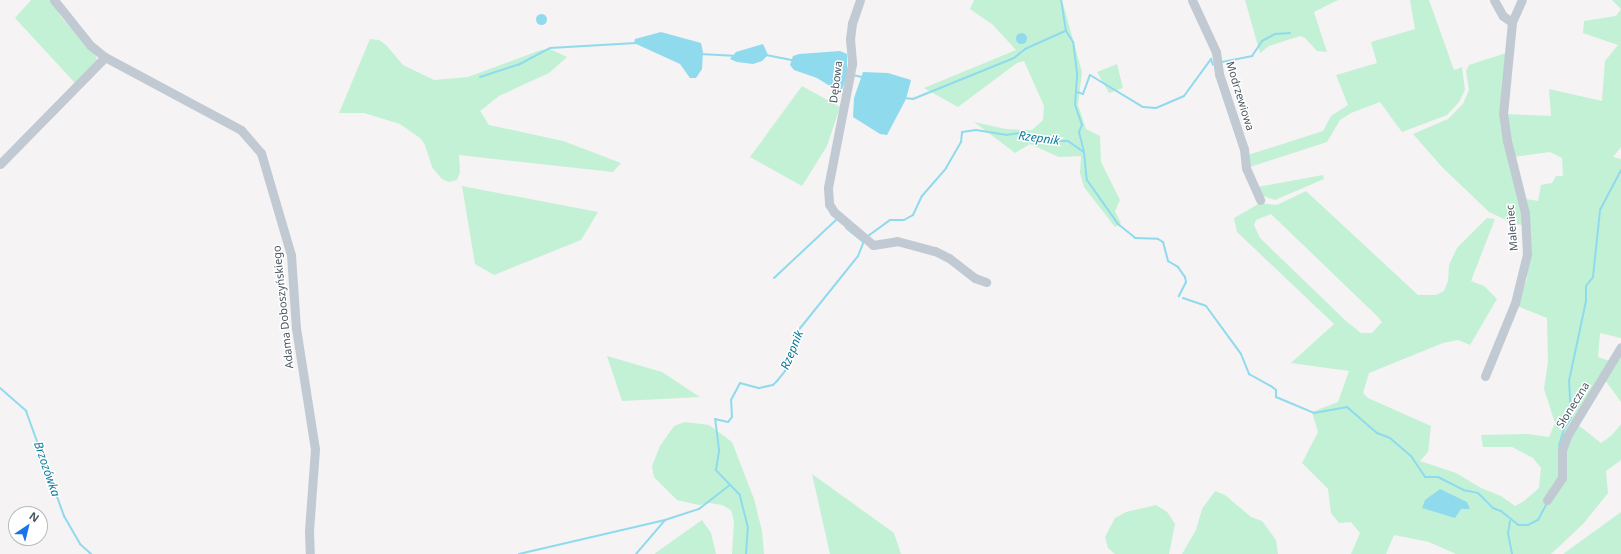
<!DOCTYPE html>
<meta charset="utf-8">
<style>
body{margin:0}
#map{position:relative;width:1621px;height:554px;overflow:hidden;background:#f5f3f3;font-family:"Noto Sans",sans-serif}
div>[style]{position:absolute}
.green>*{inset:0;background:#c3f1d5}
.water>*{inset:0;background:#90daee}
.round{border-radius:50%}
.stream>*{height:2px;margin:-1px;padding:0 1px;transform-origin:1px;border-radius:1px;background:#90daee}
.minor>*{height:9px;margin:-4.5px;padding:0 4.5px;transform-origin:4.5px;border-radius:4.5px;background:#c1cad2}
span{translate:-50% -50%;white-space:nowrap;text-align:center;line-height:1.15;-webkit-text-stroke:3px #fff;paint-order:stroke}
.street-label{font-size:11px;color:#4a5661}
.water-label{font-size:12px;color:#0c7c9b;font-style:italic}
.north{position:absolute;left:8px;top:506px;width:40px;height:40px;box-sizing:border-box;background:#fff;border:1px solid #b7bbc0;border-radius:50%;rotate:35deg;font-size:11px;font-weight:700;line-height:16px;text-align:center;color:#4a5661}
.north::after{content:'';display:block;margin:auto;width:14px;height:18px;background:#1a73e8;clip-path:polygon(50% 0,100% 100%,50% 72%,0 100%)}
</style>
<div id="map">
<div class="green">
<i style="clip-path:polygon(31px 0,51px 0,61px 17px,96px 56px,97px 61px,75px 83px,15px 18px)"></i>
<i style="clip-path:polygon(974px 0,1062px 0,1082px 72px,1078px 105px,1086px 129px,1100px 136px,1101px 162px,1120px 200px,1115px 211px,1121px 223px,1115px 227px,1084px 187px,1080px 173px,1081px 156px,1059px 157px,1030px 144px,1015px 153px,974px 122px,1006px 129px,1032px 130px,1043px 120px,1044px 106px,1024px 61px,1017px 63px,958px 107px,924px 88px,1016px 50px,993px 25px,970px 9px)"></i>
<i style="clip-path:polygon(1245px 0,1338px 0,1314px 12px,1327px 52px,1317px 51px,1305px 38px,1300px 36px,1269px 46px,1260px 53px)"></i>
<i style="clip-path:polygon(1410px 0,1429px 0,1454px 70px,1462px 67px,1465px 90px,1459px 102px,1447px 115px,1402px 132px,1380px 102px,1351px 113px,1340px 120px,1327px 142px,1250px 167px,1248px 155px,1323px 131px,1331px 116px,1348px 105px,1336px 75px,1377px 63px,1371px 42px,1415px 29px)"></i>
<i style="clip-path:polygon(evenodd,1612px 0,1621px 0,1621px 147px,1613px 157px,1621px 159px,1621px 338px,1600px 333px,1598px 357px,1610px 361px,1563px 437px,1558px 485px,1564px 452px,1577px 424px,1601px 443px,1611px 436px,1621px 424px,1621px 460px,1606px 471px,1608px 493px,1583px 524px,1551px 554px,1456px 554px,1429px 542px,1394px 535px,1386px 554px,1351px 554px,1360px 533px,1351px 522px,1339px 523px,1331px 513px,1328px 489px,1302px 463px,1318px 432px,1312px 412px,1338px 402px,1349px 371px,1291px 363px,1334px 324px,1237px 232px,1234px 218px,1260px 203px,1277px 205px,1306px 191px,1418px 295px,1436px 295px,1444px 291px,1448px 281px,1449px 265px,1457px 248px,1487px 218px,1495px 219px,1471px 281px,1484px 286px,1497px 299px,1470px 345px,1458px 340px,1443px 343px,1369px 373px,1363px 393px,1368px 398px,1431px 426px,1428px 452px,1420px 461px,1456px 473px,1481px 488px,1501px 496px,1515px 506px,1524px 501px,1539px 488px,1541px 468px,1533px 458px,1512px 447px,1483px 447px,1481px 435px,1528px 434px,1549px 437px,1555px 423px,1544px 389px,1548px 362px,1547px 318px,1517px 306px,1527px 279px,1529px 246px,1526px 199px,1538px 201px,1541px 185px,1552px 183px,1556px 176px,1563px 176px,1562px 158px,1550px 152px,1513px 157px,1504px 114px,1551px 116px,1549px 89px,1602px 101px,1605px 61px,1618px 45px,1583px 33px,1584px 21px,1616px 16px,1621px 9px,1612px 0,1271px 214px,1377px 316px,1382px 322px,1372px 333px,1361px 333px,1346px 321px,1260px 238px,1254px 225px,1256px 220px,1271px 214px)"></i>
<i style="clip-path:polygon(370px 39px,379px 40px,386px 45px,403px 65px,434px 80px,468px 77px,541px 50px,550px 49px,567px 57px,549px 73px,499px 96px,480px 111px,489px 125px,563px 141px,621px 163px,613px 172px,459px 155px,460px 172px,457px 180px,449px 182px,442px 179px,432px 167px,425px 145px,420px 138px,400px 124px,364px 113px,339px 113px)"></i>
<i style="clip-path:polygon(1506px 53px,1502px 89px,1523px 225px,1515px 224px,1489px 212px,1442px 167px,1413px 134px,1448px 119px,1463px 104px,1469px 90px,1466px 71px,1469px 65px)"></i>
<i style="clip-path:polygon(1117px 64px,1123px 88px,1109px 93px,1097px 72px)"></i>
<i style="clip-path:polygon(802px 86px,840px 107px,827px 146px,802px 186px,750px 157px)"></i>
<i style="clip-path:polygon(1323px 175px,1324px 179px,1275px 200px,1261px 195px,1258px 187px)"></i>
<i style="clip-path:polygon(462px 186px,598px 212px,581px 240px,494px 275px,475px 264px)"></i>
<i style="clip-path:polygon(1621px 352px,1621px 402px,1605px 380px)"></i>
<i style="clip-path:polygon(607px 356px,662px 372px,700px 397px,622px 401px)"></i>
<i style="clip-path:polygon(685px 422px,709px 425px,732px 442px,754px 499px,762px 531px,764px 554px,732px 554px,734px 521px,731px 510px,722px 505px,710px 503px,699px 505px,677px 500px,654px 477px,652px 466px,660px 446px,674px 426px)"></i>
<i style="clip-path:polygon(812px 474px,894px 533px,901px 554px,830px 554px)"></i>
<i style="clip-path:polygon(1215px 491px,1225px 495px,1251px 517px,1262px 521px,1276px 540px,1278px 554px,1182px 554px,1196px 530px,1202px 509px)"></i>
<i style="clip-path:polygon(1156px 505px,1167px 512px,1175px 524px,1169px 554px,1115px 554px,1108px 548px,1105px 537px,1115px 518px,1126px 512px)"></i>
<i style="clip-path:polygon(1621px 512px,1621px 554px,1563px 554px)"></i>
<i style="clip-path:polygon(702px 520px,711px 533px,716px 554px,654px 554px)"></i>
</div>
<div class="water">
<i class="round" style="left:535.5px;top:13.5px;width:11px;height:11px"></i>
<i style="clip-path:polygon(661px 32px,701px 43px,703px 52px,702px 69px,696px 78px,690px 78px,680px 64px,634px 43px,635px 39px)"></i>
<i class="round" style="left:1015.5px;top:32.5px;width:11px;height:11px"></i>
<i style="clip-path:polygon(763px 44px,768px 55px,762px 61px,753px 64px,737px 62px,730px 59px,736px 52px)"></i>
<i style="clip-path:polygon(840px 51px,847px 54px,847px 75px,841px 93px,817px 78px,794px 70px,790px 65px,793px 56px,799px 54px)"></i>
<i style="clip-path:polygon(863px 72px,888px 73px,911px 80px,906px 99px,887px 135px,880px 134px,853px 117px,854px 98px)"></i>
<i style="clip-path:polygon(1440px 489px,1467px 502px,1470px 509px,1461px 509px,1455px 518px,1422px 508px,1425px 500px)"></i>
</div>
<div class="stream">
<i style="left:700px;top:54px;width:33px;rotate:3deg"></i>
<i style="left:766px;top:55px;width:26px;rotate:11deg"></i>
<i style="left:1222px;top:62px;width:31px;rotate:-11deg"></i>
<i style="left:1252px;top:56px;width:18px;rotate:-56deg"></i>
<i style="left:1262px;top:41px;width:15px;rotate:-28deg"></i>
<i style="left:1275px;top:34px;width:15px;rotate:-4deg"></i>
<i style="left:853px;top:75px;width:9px;rotate:13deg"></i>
<i style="left:480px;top:77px;width:40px;rotate:-18deg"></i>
<i style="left:518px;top:65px;width:36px;rotate:-28deg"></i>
<i style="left:550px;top:48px;width:86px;rotate:-3.3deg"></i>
<i style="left:1077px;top:92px;width:6px;rotate:18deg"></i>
<i style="left:1083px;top:94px;width:20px;rotate:-70deg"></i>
<i style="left:1090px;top:75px;width:62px;rotate:31.1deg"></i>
<i style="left:1143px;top:107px;width:13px;rotate:4deg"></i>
<i style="left:1156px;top:108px;width:30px;rotate:-23deg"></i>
<i style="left:1184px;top:96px;width:46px;rotate:-53.9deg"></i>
<i style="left:1211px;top:59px;width:6px;rotate:72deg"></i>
<i style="left:905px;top:98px;width:8px;rotate:7deg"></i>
<i style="left:913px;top:99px;width:109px;rotate:-22.1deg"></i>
<i style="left:1014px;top:58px;width:14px;rotate:-39deg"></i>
<i style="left:1025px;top:49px;width:44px;rotate:-24.2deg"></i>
<i style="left:1084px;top:153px;width:27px;rotate:84deg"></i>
<i style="left:1087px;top:180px;width:54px;rotate:54.8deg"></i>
<i style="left:1118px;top:224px;width:22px;rotate:39deg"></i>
<i style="left:1135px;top:238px;width:23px;rotate:2deg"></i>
<i style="left:1158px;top:239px;width:6px;rotate:31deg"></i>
<i style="left:1163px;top:242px;width:20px;rotate:75deg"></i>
<i style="left:1168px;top:261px;width:12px;rotate:31deg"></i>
<i style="left:1178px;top:267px;width:12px;rotate:55deg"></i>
<i style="left:1185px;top:277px;width:5px;rotate:79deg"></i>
<i style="left:1186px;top:282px;width:16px;rotate:117deg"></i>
<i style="left:846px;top:228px;width:22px;rotate:39deg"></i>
<i style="left:868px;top:236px;width:27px;rotate:-36deg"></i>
<i style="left:890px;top:220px;width:14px"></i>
<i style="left:904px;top:220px;width:10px;rotate:-29deg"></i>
<i style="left:913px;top:215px;width:21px;rotate:-65deg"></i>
<i style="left:922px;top:196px;width:37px;rotate:-49deg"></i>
<i style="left:946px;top:168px;width:30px;rotate:-60deg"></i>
<i style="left:961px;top:142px;width:10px;rotate:-84deg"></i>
<i style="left:962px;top:132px;width:14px;rotate:-8deg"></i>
<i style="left:976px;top:130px;width:30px;rotate:9deg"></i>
<i style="left:1006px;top:135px;width:14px;rotate:-8deg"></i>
<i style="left:1020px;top:133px;width:31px;rotate:15deg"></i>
<i style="left:1050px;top:141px;width:18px"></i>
<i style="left:1068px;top:141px;width:19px;rotate:35deg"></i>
<i style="left:1084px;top:152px;width:21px;rotate:-104deg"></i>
<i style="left:1079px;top:132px;width:8px;rotate:-67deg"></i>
<i style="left:1082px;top:125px;width:21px;rotate:-109deg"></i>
<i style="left:1075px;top:105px;width:32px;rotate:-86deg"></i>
<i style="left:1077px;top:73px;width:31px;rotate:-97deg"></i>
<i style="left:1073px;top:42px;width:13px;rotate:-122deg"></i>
<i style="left:1066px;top:31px;width:31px;rotate:-99deg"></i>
<i style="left:774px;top:278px;width:86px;rotate:-43.1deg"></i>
<i style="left:1183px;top:298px;width:24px;rotate:19deg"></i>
<i style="left:1206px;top:306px;width:59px;rotate:53.9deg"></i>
<i style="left:1241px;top:354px;width:22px;rotate:68deg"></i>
<i style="left:1249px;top:374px;width:25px;rotate:29deg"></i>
<i style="left:1271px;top:386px;width:6px;rotate:39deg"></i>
<i style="left:1276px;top:390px;width:7px;rotate:90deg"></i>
<i style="left:1276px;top:397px;width:41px;rotate:22.8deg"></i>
<i style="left:1314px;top:413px;width:34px;rotate:-10deg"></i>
<i style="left:1347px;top:407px;width:40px;rotate:41deg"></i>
<i style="left:1377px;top:433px;width:14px;rotate:21deg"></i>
<i style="left:1390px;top:438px;width:28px;rotate:41deg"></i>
<i style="left:1411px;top:456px;width:25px;rotate:56deg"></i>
<i style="left:1425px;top:477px;width:13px"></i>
<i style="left:1438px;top:477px;width:28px;rotate:27deg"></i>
<i style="left:1463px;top:490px;width:15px;rotate:11deg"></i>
<i style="left:1478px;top:493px;width:21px;rotate:45deg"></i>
<i style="left:1493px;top:508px;width:9px;rotate:21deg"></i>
<i style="left:1501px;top:511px;width:22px;rotate:39deg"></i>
<i style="left:1518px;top:525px;width:10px"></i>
<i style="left:1528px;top:525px;width:11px;rotate:-27deg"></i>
<i style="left:1538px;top:520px;width:19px;rotate:-62deg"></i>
<i style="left:0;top:388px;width:35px;rotate:41deg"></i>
<i style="left:26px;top:411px;width:112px;rotate:70.1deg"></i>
<i style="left:64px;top:516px;width:32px;rotate:60deg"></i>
<i style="left:80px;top:544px;width:15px;rotate:42deg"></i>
<i style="left:1559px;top:446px;width:18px;rotate:-74deg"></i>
<i style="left:1564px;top:429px;width:13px;rotate:-58deg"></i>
<i style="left:1571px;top:418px;width:37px;rotate:-93deg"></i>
<i style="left:1569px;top:381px;width:82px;rotate:-78deg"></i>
<i style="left:1586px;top:301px;width:15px;rotate:-90deg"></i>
<i style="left:1586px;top:286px;width:11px;rotate:-52deg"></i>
<i style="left:1593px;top:277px;width:67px;rotate:-84deg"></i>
<i style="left:1600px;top:210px;width:45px;rotate:-62.3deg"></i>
<i style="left:1510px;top:521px;width:12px;rotate:99deg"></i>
<i style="left:1508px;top:533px;width:21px;rotate:79deg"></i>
<i style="left:519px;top:554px;width:150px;rotate:-13.1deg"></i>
<i style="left:665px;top:520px;width:36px;rotate:-18deg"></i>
<i style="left:699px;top:509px;width:39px;rotate:-38deg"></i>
<i style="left:636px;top:554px;width:45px;rotate:-49.5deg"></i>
<i style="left:746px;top:554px;width:26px;rotate:-86deg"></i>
<i style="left:748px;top:528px;width:34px;rotate:-104deg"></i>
<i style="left:740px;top:495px;width:35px;rotate:-134deg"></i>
<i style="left:716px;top:470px;width:20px;rotate:-81deg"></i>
<i style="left:719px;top:450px;width:31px;rotate:-97deg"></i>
<i style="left:715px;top:419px;width:13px;rotate:13deg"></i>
<i style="left:728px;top:422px;width:6px;rotate:-51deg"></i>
<i style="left:732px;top:417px;width:17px;rotate:-93deg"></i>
<i style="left:731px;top:400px;width:19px;rotate:-62deg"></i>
<i style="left:740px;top:383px;width:20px;rotate:15deg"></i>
<i style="left:759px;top:388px;width:14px;rotate:-12deg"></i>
<i style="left:773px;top:385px;width:6px;rotate:-45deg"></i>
<i style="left:777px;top:381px;width:13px;rotate:-51deg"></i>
<i style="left:785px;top:371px;width:41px;rotate:-72.9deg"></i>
<i style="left:797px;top:332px;width:97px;rotate:-51.2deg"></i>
<i style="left:858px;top:256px;width:16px;rotate:-68deg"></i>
</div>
<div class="minor">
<i style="left:54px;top:0;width:58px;rotate:51.3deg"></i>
<i style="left:90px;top:45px;width:19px;rotate:39deg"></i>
<i style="left:105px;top:57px;width:154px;rotate:28.2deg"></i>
<i style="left:241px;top:130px;width:30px;rotate:49deg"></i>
<i style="left:261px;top:153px;width:106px;rotate:73.6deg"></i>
<i style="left:291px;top:255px;width:73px;rotate:86.1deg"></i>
<i style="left:296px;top:328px;width:122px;rotate:81.1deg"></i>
<i style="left:315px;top:449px;width:82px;rotate:94.2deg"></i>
<i style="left:309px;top:531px;width:23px;rotate:88deg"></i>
<i style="left:860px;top:0;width:24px;rotate:109deg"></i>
<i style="left:852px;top:23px;width:16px;rotate:97deg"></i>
<i style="left:850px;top:39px;width:25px;rotate:85deg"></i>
<i style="left:852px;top:64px;width:126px;rotate:101deg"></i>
<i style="left:828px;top:188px;width:16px;rotate:86deg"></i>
<i style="left:829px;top:204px;width:9px;rotate:58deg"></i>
<i style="left:834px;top:212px;width:51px;rotate:40.2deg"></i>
<i style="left:873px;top:245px;width:24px;rotate:-9deg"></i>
<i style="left:897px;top:241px;width:39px;rotate:15deg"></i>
<i style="left:935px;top:251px;width:16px;rotate:27deg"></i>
<i style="left:949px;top:258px;width:33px;rotate:38deg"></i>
<i style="left:975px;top:278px;width:12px;rotate:20deg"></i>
<i style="left:1192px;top:0;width:57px;rotate:65.2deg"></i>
<i style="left:1216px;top:52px;width:22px;rotate:82deg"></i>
<i style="left:1219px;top:74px;width:79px;rotate:71.6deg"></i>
<i style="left:1244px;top:149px;width:19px;rotate:84deg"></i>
<i style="left:1246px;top:168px;width:35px;rotate:66deg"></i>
<i style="left:1494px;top:0;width:18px;rotate:61deg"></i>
<i style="left:1503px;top:16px;width:11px;rotate:34deg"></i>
<i style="left:0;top:164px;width:150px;rotate:-45.5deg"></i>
<i style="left:1485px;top:376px;width:79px;rotate:-67.7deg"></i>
<i style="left:1515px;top:303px;width:50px;rotate:-76.2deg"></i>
<i style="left:1527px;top:254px;width:41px;rotate:-92.8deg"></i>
<i style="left:1525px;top:213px;width:74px;rotate:-104deg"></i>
<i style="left:1507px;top:141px;width:27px;rotate:-98deg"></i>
<i style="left:1503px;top:114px;width:92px;rotate:-84.4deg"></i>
<i style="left:1512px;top:22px;width:24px;rotate:-66deg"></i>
<i style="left:1547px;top:500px;width:27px;rotate:-56deg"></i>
<i style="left:1562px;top:478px;width:28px;rotate:-90deg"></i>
<i style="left:1562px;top:450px;width:15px;rotate:-70deg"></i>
<i style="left:1567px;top:436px;width:104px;rotate:-58.8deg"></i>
</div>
<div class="street-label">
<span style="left:836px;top:82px;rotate:-83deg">Dębowa</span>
<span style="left:1240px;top:96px;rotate:73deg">Modrzewiowa</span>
<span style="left:1512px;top:228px;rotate:-95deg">Maleniec</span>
<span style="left:283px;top:307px;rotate:-96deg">Adama Doboszyńskiego</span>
<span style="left:1573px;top:405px;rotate:-58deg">Słoneczna</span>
</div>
<div class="water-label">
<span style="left:1039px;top:138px;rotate:8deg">Rzepnik</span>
<span style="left:792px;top:350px;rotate:-68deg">Rzepnik</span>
<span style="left:47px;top:469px;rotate:71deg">Brzozówka</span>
</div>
<div class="north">N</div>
</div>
